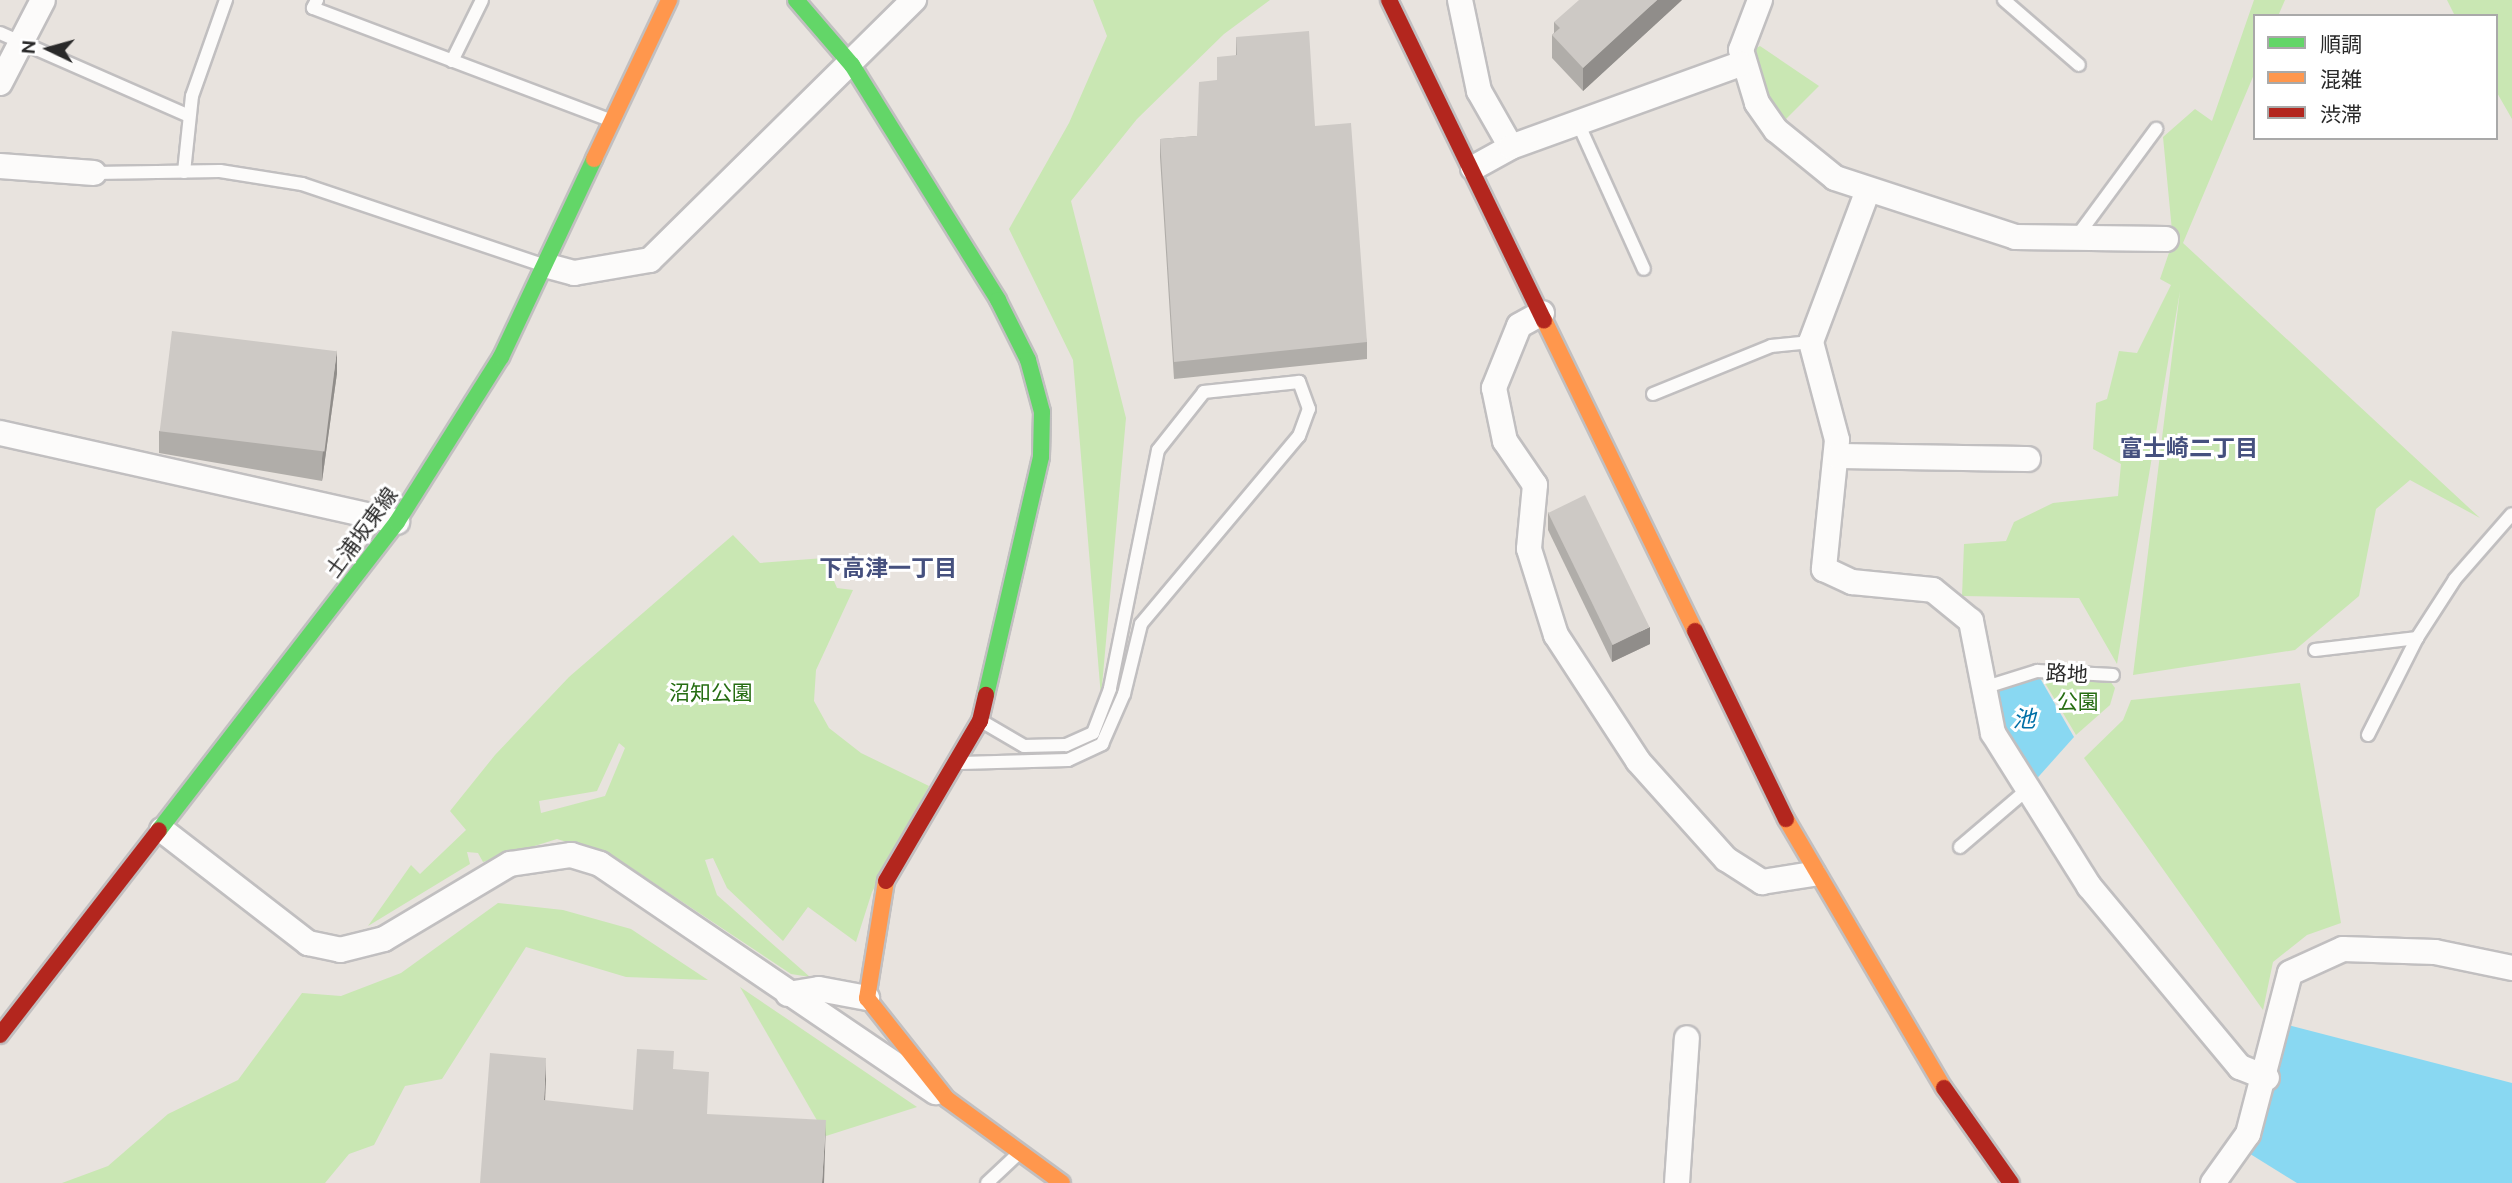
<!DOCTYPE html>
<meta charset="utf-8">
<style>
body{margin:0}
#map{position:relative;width:2512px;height:1183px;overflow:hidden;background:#e8e3de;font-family:Ubuntu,"Noto Sans JP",sans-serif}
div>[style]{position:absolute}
.green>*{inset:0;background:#c9e7b3}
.water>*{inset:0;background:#89d8f2}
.roads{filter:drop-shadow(2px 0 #c1bfc0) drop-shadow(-2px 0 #c1bfc0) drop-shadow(0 2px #c1bfc0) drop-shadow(0 -2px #c1bfc0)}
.lane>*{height:12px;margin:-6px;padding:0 6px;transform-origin:6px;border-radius:6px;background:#fcfbfa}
.street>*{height:24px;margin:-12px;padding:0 12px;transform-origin:12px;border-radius:12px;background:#fcfbfa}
.fast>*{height:16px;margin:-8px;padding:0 8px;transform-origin:8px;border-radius:8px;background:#63d668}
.slow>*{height:16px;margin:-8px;padding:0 8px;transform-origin:8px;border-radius:8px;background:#ff974d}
.jam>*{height:16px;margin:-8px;padding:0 8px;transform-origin:8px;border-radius:8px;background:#b3261e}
.wall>*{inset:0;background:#b0ada9}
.shaded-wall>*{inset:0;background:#908d8a}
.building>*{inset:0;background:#cdc9c5;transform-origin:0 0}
span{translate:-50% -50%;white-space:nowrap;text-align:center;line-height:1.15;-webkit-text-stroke:6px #fff;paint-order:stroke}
.street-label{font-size:21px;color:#292929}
.park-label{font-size:21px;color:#266d12}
.neighbourhood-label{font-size:23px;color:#45507e;font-weight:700}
.water-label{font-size:23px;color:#006fa6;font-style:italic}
.legend{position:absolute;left:2253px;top:14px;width:245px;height:126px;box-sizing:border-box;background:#fff;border:2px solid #a9a9a9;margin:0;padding:9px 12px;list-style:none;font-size:21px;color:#292929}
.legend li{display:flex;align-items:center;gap:14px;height:35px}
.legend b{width:35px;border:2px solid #a9a9a9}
.north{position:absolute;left:14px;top:14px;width:70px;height:70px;-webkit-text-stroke:5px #fff;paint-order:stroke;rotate:275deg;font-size:19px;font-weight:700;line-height:28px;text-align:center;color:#292929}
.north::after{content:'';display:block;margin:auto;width:24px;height:32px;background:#292929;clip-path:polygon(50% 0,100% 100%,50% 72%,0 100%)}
</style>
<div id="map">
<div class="green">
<i style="clip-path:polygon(1093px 0,1270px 0,1224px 34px,1137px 119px,1071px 201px,1126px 418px,1101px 697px,1073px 360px,1009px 229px,1069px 123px,1107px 36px)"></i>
<i style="clip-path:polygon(2254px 0,2285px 0,2278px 16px,2255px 16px,2255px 72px,2183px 243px,2480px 518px,2410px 480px,2376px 509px,2359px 596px,2295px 650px,2133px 675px,2180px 291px,2117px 664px,2079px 598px,1962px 596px,1964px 544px,2006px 541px,2014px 522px,2053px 503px,2118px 496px,2121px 464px,2093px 449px,2096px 403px,2107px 399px,2119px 351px,2137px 353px,2171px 285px,2160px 279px,2173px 241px,2163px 137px,2195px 109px,2212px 121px)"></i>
<i style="clip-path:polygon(2447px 0,2512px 0,2512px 119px,2496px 91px,2496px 16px,2455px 16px)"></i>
<i style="clip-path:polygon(1760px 46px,1819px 86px,1783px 122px,1765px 99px,1751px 51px)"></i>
<i style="clip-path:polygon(evenodd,733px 535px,760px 563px,824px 558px,837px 588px,853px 590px,816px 670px,814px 701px,829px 728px,861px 753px,929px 786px,872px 892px,856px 942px,808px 907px,783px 941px,727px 888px,713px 858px,705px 860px,717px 895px,810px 977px,791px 974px,613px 856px,557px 839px,483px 862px,478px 853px,467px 852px,470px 864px,368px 926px,411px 865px,420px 874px,466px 830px,450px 811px,495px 755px,569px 677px,733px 535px,619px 743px,625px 748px,605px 796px,541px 813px,539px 801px,597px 791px,619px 743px)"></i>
<i style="clip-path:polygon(2042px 678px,2110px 681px,2115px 688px,2110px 705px,2076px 735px)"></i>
<i style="clip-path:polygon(2300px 683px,2341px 923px,2307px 935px,2273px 962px,2263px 1010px,2084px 758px,2123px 720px,2131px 700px)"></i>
<i style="clip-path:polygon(498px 903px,563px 910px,631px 929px,708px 980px,626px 977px,526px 947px,442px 1079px,405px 1086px,374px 1145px,349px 1154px,325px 1183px,62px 1183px,108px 1166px,168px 1114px,238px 1080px,302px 993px,341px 996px,401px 973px)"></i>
<i style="clip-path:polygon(740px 987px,917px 1107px,826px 1136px)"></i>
</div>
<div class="water">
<i style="clip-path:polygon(2040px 678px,2074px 737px,2032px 784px,1985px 691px)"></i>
<i style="clip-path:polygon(2284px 1024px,2512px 1083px,2512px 1183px,2297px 1183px,2247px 1152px)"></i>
</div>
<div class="roads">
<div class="lane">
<i style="left:317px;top:0;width:9px;rotate:117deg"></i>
<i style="left:313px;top:8px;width:316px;rotate:20.7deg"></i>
<i style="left:2004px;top:0;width:99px;rotate:40.9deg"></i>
<i style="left:0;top:33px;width:206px;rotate:23.7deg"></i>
<i style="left:452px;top:61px;width:68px;rotate:-63.8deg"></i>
<i style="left:1578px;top:123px;width:160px;rotate:65.7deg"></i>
<i style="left:184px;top:172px;width:76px;rotate:-84deg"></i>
<i style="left:192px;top:96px;width:102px;rotate:-70.5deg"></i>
<i style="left:94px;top:173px;width:126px;rotate:-0.9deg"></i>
<i style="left:220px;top:171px;width:83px;rotate:9deg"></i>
<i style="left:302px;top:184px;width:253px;rotate:18.6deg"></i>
<i style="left:2075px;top:239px;width:137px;rotate:-53.6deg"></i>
<i style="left:1653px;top:394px;width:127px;rotate:-22.1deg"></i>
<i style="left:1771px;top:346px;width:40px;rotate:-5.7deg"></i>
<i style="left:2315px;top:650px;width:103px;rotate:-6.7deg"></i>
<i style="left:1983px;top:688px;width:57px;rotate:-17.5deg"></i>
<i style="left:2037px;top:671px;width:76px;rotate:3deg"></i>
<i style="left:2368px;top:735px;width:109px;rotate:-63.2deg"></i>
<i style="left:2417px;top:638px;width:70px;rotate:-57.2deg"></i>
<i style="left:2455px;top:579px;width:86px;rotate:-48.8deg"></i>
<i style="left:961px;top:763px;width:107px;rotate:-1.6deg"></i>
<i style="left:1068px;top:760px;width:38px;rotate:-25deg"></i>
<i style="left:1102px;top:744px;width:55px;rotate:-66.3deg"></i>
<i style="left:1124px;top:694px;width:72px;rotate:-76.3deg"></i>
<i style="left:1141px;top:624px;width:246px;rotate:-50deg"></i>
<i style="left:1299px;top:436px;width:29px;rotate:-70deg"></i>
<i style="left:1309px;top:409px;width:29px;rotate:-110deg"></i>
<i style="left:1299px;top:382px;width:96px;rotate:174deg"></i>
<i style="left:1204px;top:392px;width:74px;rotate:128.4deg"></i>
<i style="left:1158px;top:450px;width:244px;rotate:101.4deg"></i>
<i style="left:1110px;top:689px;width:47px;rotate:111.1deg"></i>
<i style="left:1093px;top:733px;width:30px;rotate:156deg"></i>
<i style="left:1066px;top:745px;width:42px;rotate:178.6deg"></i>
<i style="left:1024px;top:746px;width:48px;rotate:-149.7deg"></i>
<i style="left:1960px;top:847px;width:91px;rotate:-40.5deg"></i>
<i style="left:987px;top:1183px;width:42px;rotate:-43.1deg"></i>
</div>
<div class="street">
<i style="left:1460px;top:0;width:93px;rotate:78.2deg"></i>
<i style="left:1479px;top:91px;width:64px;rotate:60.3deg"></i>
<i style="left:1760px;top:0;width:53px;rotate:110.8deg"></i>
<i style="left:1741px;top:50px;width:55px;rotate:73.2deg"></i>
<i style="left:1757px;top:103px;width:33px;rotate:55deg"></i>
<i style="left:1776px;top:130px;width:76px;rotate:39.1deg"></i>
<i style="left:1835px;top:178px;width:189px;rotate:18.1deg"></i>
<i style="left:2015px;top:237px;width:151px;rotate:0.8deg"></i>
<i style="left:0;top:83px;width:93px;rotate:-62.6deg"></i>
<i style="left:0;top:166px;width:94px;rotate:4.3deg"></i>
<i style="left:1473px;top:168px;width:43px;rotate:-28.9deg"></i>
<i style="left:1511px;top:147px;width:244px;rotate:-19.9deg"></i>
<i style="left:1868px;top:190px;width:162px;rotate:110.6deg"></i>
<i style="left:1811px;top:342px;width:101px;rotate:75.1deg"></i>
<i style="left:1837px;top:440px;width:130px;rotate:95.8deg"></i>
<i style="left:1824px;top:569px;width:31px;rotate:25deg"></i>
<i style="left:1852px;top:582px;width:81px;rotate:5.6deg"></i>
<i style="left:1933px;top:590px;width:49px;rotate:39.2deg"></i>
<i style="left:1971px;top:621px;width:114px;rotate:78.9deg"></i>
<i style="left:1993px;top:733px;width:181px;rotate:57.9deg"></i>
<i style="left:2089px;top:886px;width:236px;rotate:50.2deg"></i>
<i style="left:2240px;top:1067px;width:29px;rotate:22deg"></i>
<i style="left:548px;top:266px;width:27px;rotate:15deg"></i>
<i style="left:574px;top:273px;width:77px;rotate:-9.7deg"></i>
<i style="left:650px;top:260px;width:371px;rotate:-44.6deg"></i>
<i style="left:1542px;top:313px;width:26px;rotate:151deg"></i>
<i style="left:1519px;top:326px;width:67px;rotate:112deg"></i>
<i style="left:1494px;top:388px;width:54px;rotate:78.3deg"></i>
<i style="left:1505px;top:441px;width:53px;rotate:55.7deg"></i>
<i style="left:1535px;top:485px;width:64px;rotate:95.4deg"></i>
<i style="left:1529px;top:549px;width:90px;rotate:72.6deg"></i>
<i style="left:1556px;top:635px;width:150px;rotate:56.9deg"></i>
<i style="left:1638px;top:761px;width:132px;rotate:48.1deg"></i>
<i style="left:1726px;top:859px;width:43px;rotate:32.6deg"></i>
<i style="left:1762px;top:882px;width:52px;rotate:-8.9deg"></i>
<i style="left:0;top:433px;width:407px;rotate:12.6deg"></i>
<i style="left:1837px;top:456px;width:191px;rotate:0.9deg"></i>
<i style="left:162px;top:830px;width:185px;rotate:37.7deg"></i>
<i style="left:308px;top:943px;width:33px;rotate:12deg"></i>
<i style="left:340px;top:950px;width:45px;rotate:-14deg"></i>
<i style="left:384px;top:939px;width:147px;rotate:-30.8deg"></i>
<i style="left:510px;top:864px;width:62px;rotate:-8.4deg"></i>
<i style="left:571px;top:855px;width:30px;rotate:17deg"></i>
<i style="left:600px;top:864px;width:406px;rotate:34.2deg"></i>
<i style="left:788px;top:994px;width:31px;rotate:-9deg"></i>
<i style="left:819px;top:989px;width:49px;rotate:10.6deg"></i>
<i style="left:1677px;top:1183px;width:145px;rotate:-86.1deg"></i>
<i style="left:2213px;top:1183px;width:60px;rotate:-54.5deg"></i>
<i style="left:2248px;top:1134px;width:166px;rotate:-75.4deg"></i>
<i style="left:2290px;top:973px;width:58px;rotate:-24.4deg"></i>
<i style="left:2343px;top:949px;width:92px;rotate:1.9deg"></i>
<i style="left:2435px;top:952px;width:79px;rotate:11.7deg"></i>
</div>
<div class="fast">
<i style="left:796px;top:0;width:86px;rotate:49.3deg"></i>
<i style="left:852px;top:65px;width:277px;rotate:58.1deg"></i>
<i style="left:998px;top:300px;width:67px;rotate:63.4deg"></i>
<i style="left:1028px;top:360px;width:54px;rotate:74.9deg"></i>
<i style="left:1042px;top:412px;width:45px;rotate:91.3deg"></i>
<i style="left:1041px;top:457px;width:244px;rotate:103deg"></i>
<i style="left:159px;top:830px;width:389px;rotate:-52.3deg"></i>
<i style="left:397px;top:522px;width:195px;rotate:-57.8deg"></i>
<i style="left:501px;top:357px;width:219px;rotate:-64.8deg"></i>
</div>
<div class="slow">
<i style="left:594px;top:159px;width:176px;rotate:-64.7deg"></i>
<i style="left:1544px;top:320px;width:346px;rotate:64.1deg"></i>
<i style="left:1786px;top:819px;width:312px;rotate:59.6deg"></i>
<i style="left:886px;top:881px;width:119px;rotate:99.2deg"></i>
<i style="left:867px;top:998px;width:129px;rotate:51.6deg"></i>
<i style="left:947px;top:1099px;width:142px;rotate:36.1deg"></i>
</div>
<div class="jam">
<i style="left:1389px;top:0;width:356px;rotate:64.2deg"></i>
<i style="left:1695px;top:631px;width:209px;rotate:64.2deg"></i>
<i style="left:886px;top:881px;width:186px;rotate:-59.6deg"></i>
<i style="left:980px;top:721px;width:27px;rotate:-77deg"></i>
<i style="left:0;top:1035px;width:259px;rotate:-52.2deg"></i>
<i style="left:1944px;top:1088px;width:116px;rotate:54.8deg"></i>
</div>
</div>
<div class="wall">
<i style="clip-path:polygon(1682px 0,1583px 91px,1552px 58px,1552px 35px,1554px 33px,1554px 22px)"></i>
<i style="clip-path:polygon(1236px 37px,1315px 126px,1367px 342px,1367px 359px,1174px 379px,1160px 157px,1160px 139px,1197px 136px,1217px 80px,1236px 55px)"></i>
<i style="clip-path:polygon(337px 373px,322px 481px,159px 453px,159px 431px)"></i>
<i style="clip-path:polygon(1548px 512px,1650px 644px,1612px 662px,1548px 530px)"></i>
</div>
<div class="shaded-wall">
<i style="clip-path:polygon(1657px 0,1682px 0,1583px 91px,1583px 68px)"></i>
<i style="clip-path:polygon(337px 350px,337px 373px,322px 481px,322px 459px)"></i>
<i style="clip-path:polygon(1650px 627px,1650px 644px,1612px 662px,1612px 645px)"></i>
<i style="clip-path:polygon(546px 1058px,546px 1081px,544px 1123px,544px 1100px)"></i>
<i style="clip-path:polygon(826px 1120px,824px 1183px,822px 1183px)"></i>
</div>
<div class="building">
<i style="clip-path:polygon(1579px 0,1657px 0,1583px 68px,1552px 35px,1560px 28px,1554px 22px)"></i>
<i style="clip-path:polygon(1309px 31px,1315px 126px,1351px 123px,1367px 342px,1174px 362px,1160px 139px,1197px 136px,1199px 82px,1217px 80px,1217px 57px,1237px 55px,1236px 37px)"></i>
<i style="left:172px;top:331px;width:166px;height:101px;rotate:7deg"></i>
<i style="left:1585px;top:495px;width:147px;height:41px;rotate:64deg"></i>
<i style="clip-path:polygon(637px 1049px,674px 1051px,673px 1069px,709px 1072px,707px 1114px,826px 1120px,822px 1183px,480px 1183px,490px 1053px,546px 1058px,544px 1100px,633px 1110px)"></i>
</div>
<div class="street-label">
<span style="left:361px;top:532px;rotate:-54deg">土浦坂東線</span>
<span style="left:2067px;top:673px;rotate:3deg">路地</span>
</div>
<div class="park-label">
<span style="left:711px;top:692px">沼知公園</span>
<span style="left:2078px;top:701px">公園</span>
</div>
<div class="neighbourhood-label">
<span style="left:2189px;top:448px">富士崎二丁目</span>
<span style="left:888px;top:568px">下高津一丁目</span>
</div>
<div class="water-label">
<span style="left:2024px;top:719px">池</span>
</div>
<ul class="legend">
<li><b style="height:9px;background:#63d668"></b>順調</li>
<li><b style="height:9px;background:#ff974d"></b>混雑</li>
<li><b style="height:9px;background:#b3261e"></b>渋滞</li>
</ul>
<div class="north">N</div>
</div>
